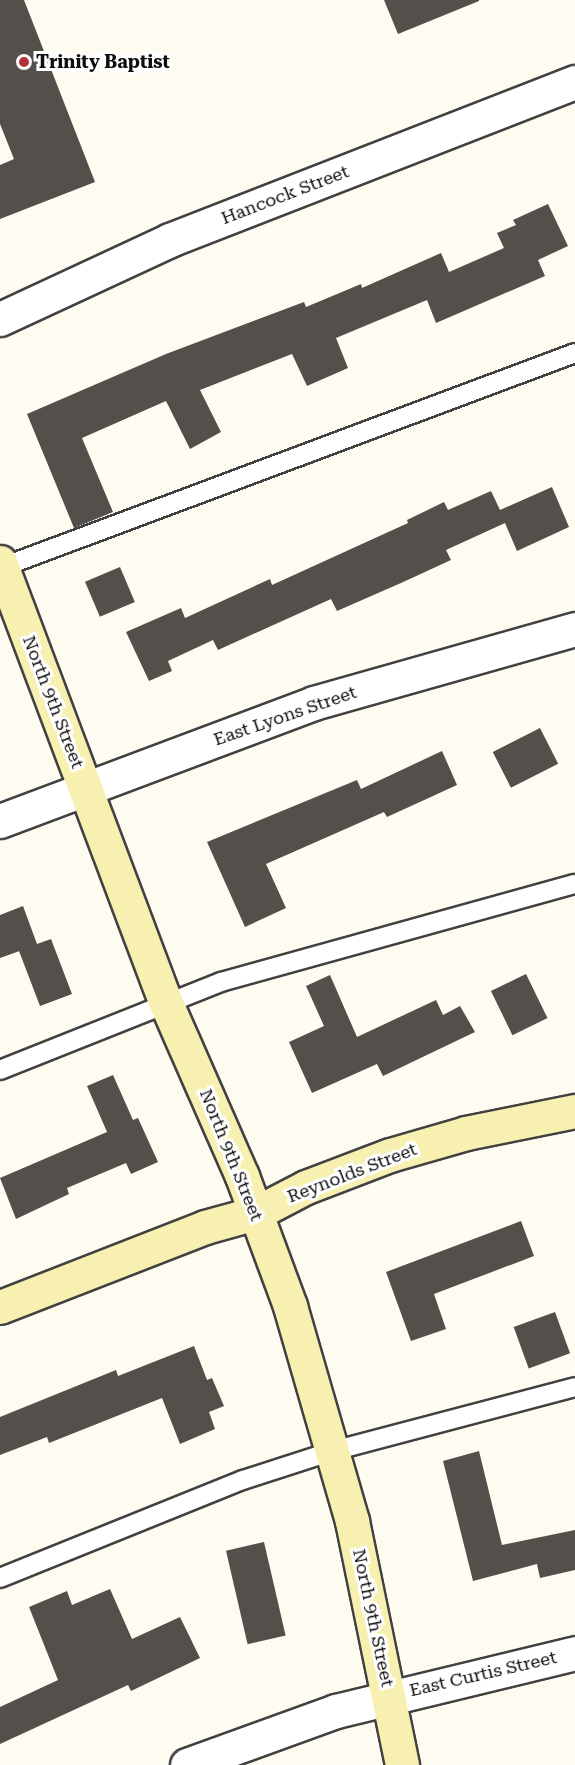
<!DOCTYPE html>
<style>
body{margin:0}
#map{position:relative;width:575px;height:1765px;overflow:hidden;background:#fefbf0;font-family:"Roboto Serif",serif}
div>[style]{position:absolute}
.building>*{inset:0;background:#554f4b;transform-origin:0 0}
.roads{filter:drop-shadow(2px 0 #414141) drop-shadow(-2px 0 #414141) drop-shadow(0 2px #414141) drop-shadow(0 -2px #414141)}
.lane>*{height:18px;margin:-9px;padding:0 9px;transform-origin:9px;border-radius:9px;background:#fff}
.street>*{height:33px;margin:-16.5px;padding:0 16.5px;transform-origin:16.5px;border-radius:16.5px;background:#fff}
.secondary>*{height:33px;margin:-16.5px;padding:0 16.5px;transform-origin:16.5px;border-radius:16.5px;background:#f8f0b1}
.dots>*{width:16px;height:16px;translate:-50% -50%;box-sizing:border-box;border:3px solid #fff;border-radius:50%}
span{translate:-50% -50%;white-space:nowrap;text-align:center;line-height:1.15;-webkit-text-stroke:6px #fff;paint-order:stroke}
.poi-label{font-size:18px;color:#0e0e0e;font-weight:700}
.left{translate:0 -50%;text-align:left}
.street-label{font-size:18px;color:#0e0e0e}
</style>
<div id="map">
<div class="building">
<i style="clip-path:polygon(0 0,24px 0,95px 182px,0 219px,0 165px,14px 159px,0 124px)"></i>
<i style="clip-path:polygon(384px 0,479px 0,479px 1px,398px 34px)"></i>
<i style="clip-path:polygon(548px 204px,568px 246px,538px 260px,545px 276px,436px 323px,427px 300px,336px 338px,348px 368px,307px 386px,292px 354px,200px 390px,221px 432px,190px 449px,166px 401px,82px 438px,113px 512px,74px 528px,27px 414px,166px 354px,304px 302px,306px 307px,361px 284px,362px 288px,441px 253px,449px 272px,504px 248px,497px 233px,516px 225px,513px 220px)"></i>
<i style="clip-path:polygon(552px 487px,569px 527px,517px 551px,505px 523px,446px 550px,451px 560px,401px 583px,337px 611px,331px 599px,218px 650px,213px 640px,168px 661px,172px 671px,149px 681px,126px 632px,181px 608px,185px 618px,270px 579px,272px 585px,408px 523px,407px 520px,444px 502px,448px 510px,491px 491px,500px 510px)"></i>
<i style="left:120px;top:567px;width:38px;height:38px;rotate:67deg"></i>
<i style="left:540px;top:728px;width:40px;height:53px;rotate:63deg"></i>
<i style="clip-path:polygon(442px 751px,457px 785px,387px 817px,384px 812px,266px 864px,286px 908px,245px 927px,207px 842px,357px 780px,361px 789px)"></i>
<i style="clip-path:polygon(23px 906px,37px 944px,51px 939px,72px 994px,40px 1006px,19px 951px,28px 948px,0 958px,0 915px)"></i>
<i style="left:526px;top:974px;width:49px;height:39px;rotate:64deg"></i>
<i style="clip-path:polygon(330px 975px,357px 1037px,436px 1000px,443px 1015px,460px 1006px,475px 1032px,383px 1076px,377px 1064px,312px 1093px,289px 1042px,324px 1026px,306px 986px)"></i>
<i style="clip-path:polygon(113px 1075px,133px 1120px,138px 1118px,158px 1162px,131px 1174px,126px 1163px,67px 1188px,69px 1194px,16px 1219px,0 1178px,107px 1132px,87px 1086px)"></i>
<i style="clip-path:polygon(521px 1221px,534px 1256px,434px 1294px,446px 1329px,411px 1341px,386px 1272px)"></i>
<i style="left:555px;top:1312px;width:44px;height:44px;rotate:70deg"></i>
<i style="clip-path:polygon(194px 1346px,207px 1380px,212px 1378px,224px 1406px,209px 1412px,215px 1429px,180px 1444px,162px 1398px,49px 1443px,47px 1437px,0 1455px,0 1417px,116px 1370px,118px 1376px)"></i>
<i style="clip-path:polygon(479px 1451px,502px 1545px,575px 1530px,575px 1570px,540px 1578px,537px 1564px,473px 1581px,443px 1461px)"></i>
<i style="left:264px;top:1542px;width:96px;height:39px;rotate:77deg"></i>
<i style="clip-path:polygon(110px 1589px,132px 1639px,180px 1617px,200px 1658px,131px 1691px,128px 1685px,0 1744px,0 1707px,58px 1680px,29px 1607px,67px 1591px,72px 1605px)"></i>
</div>
<div class="roads">
<div class="lane">
<i style="left:0;top:568px;width:614px;rotate:-20.5deg"></i>
<i style="left:0;top:1070px;width:238px;rotate:-21.7deg"></i>
<i style="left:221px;top:982px;width:367px;rotate:-15.5deg"></i>
<i style="left:0;top:1578px;width:262px;rotate:-22deg"></i>
<i style="left:243px;top:1480px;width:95px;rotate:-17.9deg"></i>
<i style="left:333px;top:1451px;width:250px;rotate:-14.8deg"></i>
</div>
<div class="street">
<i style="left:0;top:319px;width:187px;rotate:-24.9deg"></i>
<i style="left:170px;top:240px;width:435px;rotate:-21.3deg"></i>
<i style="left:0;top:821px;width:335px;rotate:-20.6deg"></i>
<i style="left:314px;top:703px;width:271px;rotate:-15.8deg"></i>
<i style="left:187px;top:1765px;width:158px;rotate:-19.9deg"></i>
<i style="left:336px;top:1711px;width:246px;rotate:-13.6deg"></i>
</div>
<div class="secondary">
<i style="left:0;top:562px;width:471px;rotate:69.4deg"></i>
<i style="left:166px;top:1003px;width:189px;rotate:66.3deg"></i>
<i style="left:242px;top:1176px;width:139px;rotate:69.7deg"></i>
<i style="left:290px;top:1306px;width:224px;rotate:73.9deg"></i>
<i style="left:352px;top:1521px;width:249px;rotate:78.4deg"></i>
<i style="left:0;top:1307px;width:220px;rotate:-21.3deg"></i>
<i style="left:205px;top:1227px;width:53px;rotate:-15.4deg"></i>
<i style="left:256px;top:1213px;width:56px;rotate:-27.5deg"></i>
<i style="left:306px;top:1187px;width:90px;rotate:-20.9deg"></i>
<i style="left:390px;top:1155px;width:79px;rotate:-16.1deg"></i>
<i style="left:466px;top:1133px;width:111px;rotate:-11.4deg"></i>
</div>
</div>
<div class="dots">
<i style="left:24px;top:62px;background:#b13238"></i>
</div>
<div class="poi-label">
<span class="left" style="left:36px;top:62px">Trinity Baptist</span>
</div>
<div class="street-label">
<span style="left:285px;top:195px;rotate:-21deg">Hancock Street</span>
<span style="left:53px;top:702px;rotate:69deg">North 9th Street</span>
<span style="left:285px;top:716px;rotate:-19deg">East Lyons Street</span>
<span style="left:231px;top:1155px;rotate:68deg">North 9th Street</span>
<span style="left:352px;top:1173px;rotate:-21deg">Reynolds Street</span>
<span style="left:373px;top:1618px;rotate:78deg">North 9th Street</span>
<span style="left:483px;top:1674px;rotate:-13deg">East Curtis Street</span>
</div>
</div>
